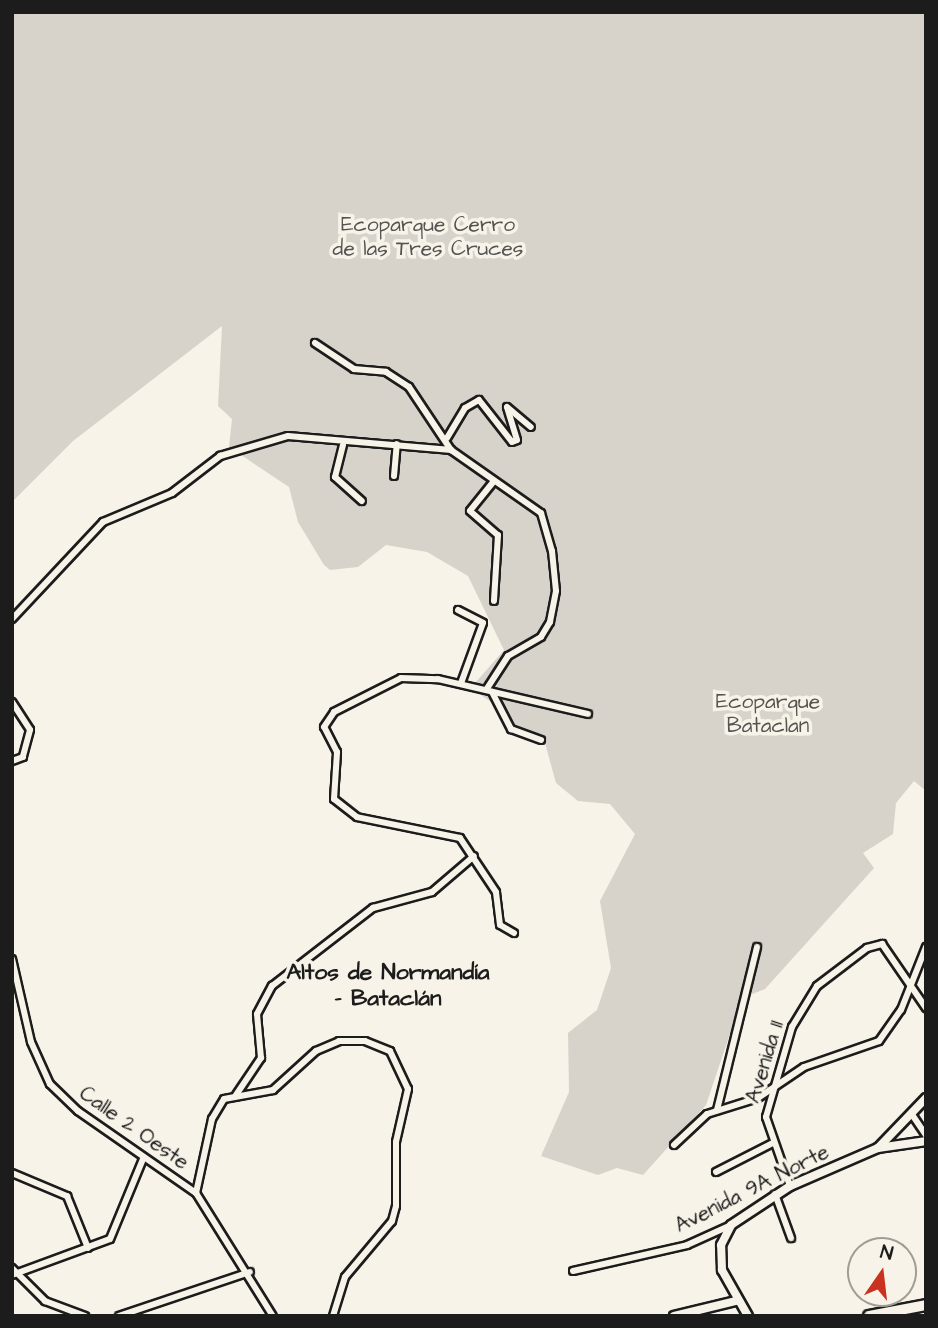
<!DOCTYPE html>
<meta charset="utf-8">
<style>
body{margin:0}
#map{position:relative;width:938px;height:1328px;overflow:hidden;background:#f7f3e8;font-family:"Architects Daughter",sans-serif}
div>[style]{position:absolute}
.green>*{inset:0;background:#d7d3cb}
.roads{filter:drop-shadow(2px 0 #1c1c1c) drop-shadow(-2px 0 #1c1c1c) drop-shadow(0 2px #1c1c1c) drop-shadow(0 -2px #1c1c1c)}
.minor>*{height:6px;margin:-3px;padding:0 3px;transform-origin:3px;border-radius:3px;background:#f7f3e8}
.tertiary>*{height:8px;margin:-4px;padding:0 4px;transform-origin:4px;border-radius:4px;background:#f7f3e8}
.secondary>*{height:10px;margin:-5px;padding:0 5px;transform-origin:5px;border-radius:5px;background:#f7f3e8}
span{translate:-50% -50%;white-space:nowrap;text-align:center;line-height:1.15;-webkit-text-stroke:7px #f7f3e8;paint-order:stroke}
.park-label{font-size:21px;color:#545351}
.street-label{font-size:21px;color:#1c1c1c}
.neighbourhood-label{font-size:23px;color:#1c1c1c;font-weight:700}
.frame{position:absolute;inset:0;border:14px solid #1c1c1c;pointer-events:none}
.north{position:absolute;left:847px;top:1237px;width:70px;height:70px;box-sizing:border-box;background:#f7f3e8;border:2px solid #9f9d96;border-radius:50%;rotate:14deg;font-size:19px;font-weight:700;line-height:28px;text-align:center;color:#1c1c1c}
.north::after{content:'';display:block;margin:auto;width:24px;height:32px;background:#c8321e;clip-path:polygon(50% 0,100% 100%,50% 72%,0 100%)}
</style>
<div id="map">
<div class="green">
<i style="clip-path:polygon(12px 12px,926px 12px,926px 791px,914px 781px,896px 803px,893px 834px,863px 853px,874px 868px,765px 989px,742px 998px,706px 1105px,643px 1175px,617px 1168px,598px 1175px,541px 1156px,569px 1092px,568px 1033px,597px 1010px,611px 968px,600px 901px,635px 834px,610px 804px,578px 801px,556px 783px,543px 736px,507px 724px,497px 706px,478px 693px,476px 682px,504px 650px,468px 576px,427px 552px,386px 545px,358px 567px,330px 570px,324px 565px,298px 522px,289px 487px,229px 447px,232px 419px,218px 406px,222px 326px,73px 441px,12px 502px)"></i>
</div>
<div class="roads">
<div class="minor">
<i style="left:315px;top:343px;width:47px;rotate:33.7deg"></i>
<i style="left:354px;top:369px;width:32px;rotate:5deg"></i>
<i style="left:386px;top:372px;width:27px;rotate:33deg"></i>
<i style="left:409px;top:387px;width:76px;rotate:56.3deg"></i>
<i style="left:447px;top:438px;width:35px;rotate:-59deg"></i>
<i style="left:465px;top:408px;width:16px;rotate:-30deg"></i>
<i style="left:479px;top:400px;width:53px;rotate:51.8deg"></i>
<i style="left:512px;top:442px;width:5px;rotate:-22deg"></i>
<i style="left:517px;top:440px;width:34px;rotate:-107deg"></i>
<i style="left:507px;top:407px;width:31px;rotate:40deg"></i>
<i style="left:343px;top:445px;width:33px;rotate:104deg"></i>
<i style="left:335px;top:477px;width:36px;rotate:42deg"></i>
<i style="left:394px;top:476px;width:32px;rotate:-85deg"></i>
<i style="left:494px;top:481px;width:38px;rotate:129deg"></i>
<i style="left:470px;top:511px;width:37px;rotate:41deg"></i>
<i style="left:498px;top:535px;width:66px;rotate:93.5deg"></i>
<i style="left:458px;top:610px;width:28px;rotate:27deg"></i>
<i style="left:483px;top:623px;width:64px;rotate:110.1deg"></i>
<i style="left:12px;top:619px;width:133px;rotate:-46.8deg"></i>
<i style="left:103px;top:522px;width:75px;rotate:-22.8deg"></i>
<i style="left:172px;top:493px;width:61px;rotate:-37.6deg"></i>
<i style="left:220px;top:456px;width:71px;rotate:-16.4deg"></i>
<i style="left:288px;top:436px;width:164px;rotate:4.9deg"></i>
<i style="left:451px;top:450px;width:110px;rotate:35deg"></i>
<i style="left:541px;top:513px;width:40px;rotate:74deg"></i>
<i style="left:552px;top:551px;width:40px;rotate:84.3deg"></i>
<i style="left:556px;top:591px;width:32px;rotate:101deg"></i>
<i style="left:550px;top:622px;width:17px;rotate:121deg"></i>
<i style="left:541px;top:637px;width:38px;rotate:150deg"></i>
<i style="left:508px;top:656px;width:40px;rotate:122.9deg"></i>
<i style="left:492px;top:692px;width:42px;rotate:62.8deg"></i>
<i style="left:511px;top:729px;width:32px;rotate:20deg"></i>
<i style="left:12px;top:702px;width:33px;rotate:57deg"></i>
<i style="left:30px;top:730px;width:28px;rotate:105deg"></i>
<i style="left:23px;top:757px;width:12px;rotate:160deg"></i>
<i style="left:514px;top:933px;width:16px;rotate:-150deg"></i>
<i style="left:500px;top:925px;width:33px;rotate:-97deg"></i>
<i style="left:496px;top:892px;width:65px;rotate:-123.7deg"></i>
<i style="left:460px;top:838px;width:105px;rotate:-168.5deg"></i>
<i style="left:357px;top:817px;width:29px;rotate:-142deg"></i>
<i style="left:334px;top:799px;width:47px;rotate:-86.3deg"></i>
<i style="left:337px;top:752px;width:28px;rotate:-117deg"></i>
<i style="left:324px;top:727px;width:18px;rotate:-56deg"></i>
<i style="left:334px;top:712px;width:75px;rotate:-26.9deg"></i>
<i style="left:401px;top:678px;width:37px;rotate:2deg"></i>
<i style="left:438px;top:679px;width:154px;rotate:13.1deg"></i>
<i style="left:12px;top:959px;width:85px;rotate:77.1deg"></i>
<i style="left:31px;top:1042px;width:46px;rotate:65.7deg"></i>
<i style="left:50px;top:1084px;width:39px;rotate:44deg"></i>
<i style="left:78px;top:1111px;width:144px;rotate:34.8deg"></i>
<i style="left:196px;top:1193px;width:145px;rotate:58deg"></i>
<i style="left:236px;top:1095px;width:45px;rotate:-56deg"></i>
<i style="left:261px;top:1058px;width:44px;rotate:-95.2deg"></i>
<i style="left:257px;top:1014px;width:32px;rotate:-62deg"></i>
<i style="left:272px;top:986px;width:128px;rotate:-37.7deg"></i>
<i style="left:373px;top:908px;width:61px;rotate:-15.2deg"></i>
<i style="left:432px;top:892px;width:55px;rotate:-40.6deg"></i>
<i style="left:717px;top:1110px;width:168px;rotate:-76.2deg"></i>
<i style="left:911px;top:1113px;width:27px;rotate:56deg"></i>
<i style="left:674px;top:1145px;width:45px;rotate:-43.2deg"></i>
<i style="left:707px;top:1114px;width:53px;rotate:-17.4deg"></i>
<i style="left:758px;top:1098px;width:55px;rotate:-34deg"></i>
<i style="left:804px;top:1067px;width:79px;rotate:-19.1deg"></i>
<i style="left:879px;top:1041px;width:38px;rotate:-55deg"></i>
<i style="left:901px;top:1010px;width:68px;rotate:-68.4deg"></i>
<i style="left:716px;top:1172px;width:64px;rotate:-27deg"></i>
<i style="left:12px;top:1173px;width:60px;rotate:22.7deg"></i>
<i style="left:67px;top:1196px;width:56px;rotate:68deg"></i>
<i style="left:790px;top:1186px;width:73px;rotate:-109.2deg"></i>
<i style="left:766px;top:1117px;width:94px;rotate:-73.9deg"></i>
<i style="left:792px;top:1027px;width:48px;rotate:-58.6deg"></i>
<i style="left:817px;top:986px;width:63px;rotate:-37.2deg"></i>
<i style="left:867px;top:948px;width:16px;rotate:-15deg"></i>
<i style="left:882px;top:944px;width:78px;rotate:55.5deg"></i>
<i style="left:196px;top:1193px;width:76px;rotate:-77.8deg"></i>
<i style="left:212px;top:1119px;width:23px;rotate:-59deg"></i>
<i style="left:224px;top:1099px;width:50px;rotate:-10.4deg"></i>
<i style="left:273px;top:1090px;width:58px;rotate:-42.2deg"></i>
<i style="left:316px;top:1051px;width:25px;rotate:-23deg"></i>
<i style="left:339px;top:1041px;width:26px"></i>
<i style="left:365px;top:1041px;width:27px;rotate:22deg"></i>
<i style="left:390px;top:1051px;width:42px;rotate:64.7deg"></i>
<i style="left:408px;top:1089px;width:54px;rotate:102.8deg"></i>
<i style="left:396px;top:1142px;width:64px;rotate:90deg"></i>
<i style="left:396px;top:1206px;width:16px;rotate:105deg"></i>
<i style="left:392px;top:1221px;width:73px;rotate:130deg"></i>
<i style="left:345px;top:1277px;width:41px;rotate:107.1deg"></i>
<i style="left:775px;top:1194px;width:47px;rotate:70deg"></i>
<i style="left:12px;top:1268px;width:47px;rotate:45deg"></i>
<i style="left:45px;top:1301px;width:43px;rotate:20.6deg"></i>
<i style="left:573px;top:1271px;width:117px;rotate:-12.8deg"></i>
<i style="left:687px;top:1245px;width:48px;rotate:-24.4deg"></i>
<i style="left:12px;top:1275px;width:104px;rotate:-20.2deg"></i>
<i style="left:110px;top:1239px;width:87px;rotate:-67.6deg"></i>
<i style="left:119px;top:1316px;width:138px;rotate:-18.6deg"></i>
</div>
<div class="tertiary">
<i style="left:878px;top:1148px;width:49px;rotate:-8.3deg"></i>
<i style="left:674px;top:1316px;width:64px;rotate:-13.6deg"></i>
<i style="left:748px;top:1316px;width:53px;rotate:-119.5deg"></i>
<i style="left:722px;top:1270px;width:25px;rotate:-92deg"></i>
<i style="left:721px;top:1245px;width:22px;rotate:-63deg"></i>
<i style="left:731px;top:1225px;width:71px;rotate:-33.5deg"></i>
<i style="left:790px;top:1186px;width:96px;rotate:-23.4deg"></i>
<i style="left:878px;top:1148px;width:69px;rotate:-46.2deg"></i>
</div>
<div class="secondary">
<i style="left:869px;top:1316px;width:58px;rotate:-10.9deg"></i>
</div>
</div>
<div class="park-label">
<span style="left:428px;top:237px">Ecoparque Cerro<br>de las Tres Cruces</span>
<span style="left:768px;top:714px">Ecoparque<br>Bataclan</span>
</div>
<div class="street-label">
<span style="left:765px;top:1062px;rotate:-73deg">Avenida 11</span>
<span style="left:134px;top:1128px;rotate:35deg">Calle 2 Oeste</span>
<span style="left:752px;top:1189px;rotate:-27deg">Avenida 9A Norte</span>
</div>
<div class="neighbourhood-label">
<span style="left:388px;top:985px">Altos de Normandía<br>- Bataclán</span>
</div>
<div class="frame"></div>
<div class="north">N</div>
</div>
